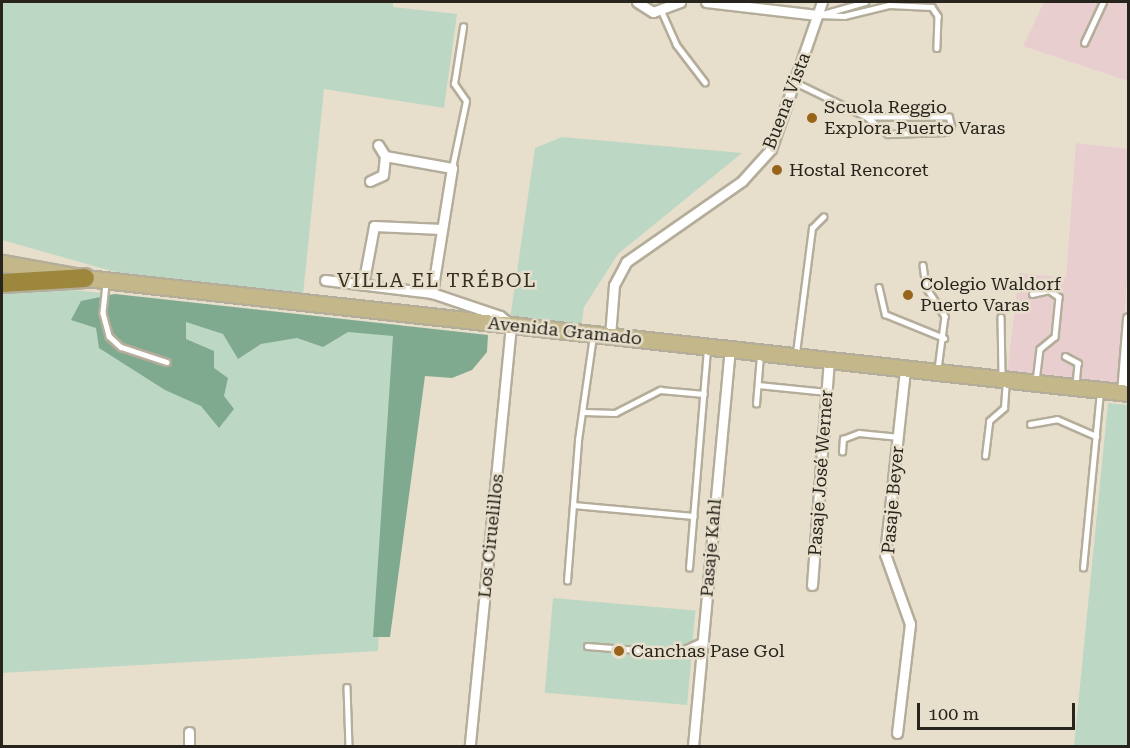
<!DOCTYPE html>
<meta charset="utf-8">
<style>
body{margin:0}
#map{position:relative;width:1130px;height:748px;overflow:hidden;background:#e7dfcc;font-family:"Roboto Serif",serif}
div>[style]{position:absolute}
.commercial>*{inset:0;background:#e9ced0}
.green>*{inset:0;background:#bcd8c5;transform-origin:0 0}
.forest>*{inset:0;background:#80aa8f}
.roads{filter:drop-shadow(2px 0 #b4ad9a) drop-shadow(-2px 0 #b4ad9a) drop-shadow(0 2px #b4ad9a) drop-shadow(0 -2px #b4ad9a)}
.lane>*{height:4.5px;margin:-2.25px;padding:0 2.25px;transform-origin:2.25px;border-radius:2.25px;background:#fff}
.street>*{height:9px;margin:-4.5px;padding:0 4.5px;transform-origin:4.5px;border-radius:4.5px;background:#fff}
.primary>*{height:15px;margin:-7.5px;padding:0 7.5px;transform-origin:7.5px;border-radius:7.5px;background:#c4b78a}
.highway>*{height:18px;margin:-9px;padding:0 9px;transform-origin:9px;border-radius:9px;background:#9c873c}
.dots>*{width:16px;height:16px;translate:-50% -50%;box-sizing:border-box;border:3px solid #e7dfcc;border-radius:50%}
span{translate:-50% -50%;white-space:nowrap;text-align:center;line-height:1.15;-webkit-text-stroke:5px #e7dfcc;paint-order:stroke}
.street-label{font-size:18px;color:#27241d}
.poi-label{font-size:18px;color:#27241d}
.left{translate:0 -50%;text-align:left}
.neighbourhood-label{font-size:20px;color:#373021;letter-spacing:1.5px}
.frame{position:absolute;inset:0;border:3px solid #27241d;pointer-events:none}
.scale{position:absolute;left:917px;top:703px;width:158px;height:27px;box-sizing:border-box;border:3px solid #27241d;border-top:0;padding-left:8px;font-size:18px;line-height:21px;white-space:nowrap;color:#27241d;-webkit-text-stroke:4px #e7dfcc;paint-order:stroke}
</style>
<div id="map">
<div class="commercial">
<i style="clip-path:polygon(1044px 2px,1128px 2px,1128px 81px,1023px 46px)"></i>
<i style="clip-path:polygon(1076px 143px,1128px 149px,1128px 266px,1119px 386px,1007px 375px,1019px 273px,1066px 278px)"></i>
</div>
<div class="green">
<i style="clip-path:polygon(2px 2px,393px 2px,393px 7px,457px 14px,444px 108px,324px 89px,303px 295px,140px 279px,2px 240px)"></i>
<i style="clip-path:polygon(562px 137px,742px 153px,618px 254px,584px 307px,581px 327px,510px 319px,535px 148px)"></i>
<i style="clip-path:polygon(2px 269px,45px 287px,399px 325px,378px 651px,2px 673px)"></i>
<i style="clip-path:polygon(1108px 403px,1128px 405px,1128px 746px,1074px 746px)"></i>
<i style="left:553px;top:598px;width:143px;height:95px;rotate:5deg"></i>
</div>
<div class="forest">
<i style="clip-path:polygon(115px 294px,488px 335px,487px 352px,472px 370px,452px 378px,425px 376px,390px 637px,373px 637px,393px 336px,348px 332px,323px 347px,297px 338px,261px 344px,238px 359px,223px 334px,186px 322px,186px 339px,214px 351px,214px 368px,228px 378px,224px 396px,234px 409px,219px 428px,201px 406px,165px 390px,99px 348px,96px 328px,71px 320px,81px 301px)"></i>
</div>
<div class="roads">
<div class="lane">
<i style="left:662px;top:12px;width:35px;rotate:66deg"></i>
<i style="left:676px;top:44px;width:48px;rotate:52.7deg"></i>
<i style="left:823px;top:14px;width:44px;rotate:-15.9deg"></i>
<i style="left:818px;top:15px;width:26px;rotate:2deg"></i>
<i style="left:844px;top:16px;width:46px;rotate:-13.7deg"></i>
<i style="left:889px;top:5px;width:43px;rotate:2.7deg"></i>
<i style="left:932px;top:7px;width:11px;rotate:56deg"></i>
<i style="left:938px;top:16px;width:32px;rotate:92deg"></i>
<i style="left:1084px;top:43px;width:45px;rotate:-65.1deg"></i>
<i style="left:797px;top:83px;width:78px;rotate:25.9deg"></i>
<i style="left:867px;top:117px;width:27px;rotate:39deg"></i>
<i style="left:888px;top:134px;width:58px;rotate:-2deg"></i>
<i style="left:946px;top:132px;width:8px;rotate:-50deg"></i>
<i style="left:951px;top:126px;width:9px;rotate:-103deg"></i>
<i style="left:949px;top:117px;width:82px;rotate:180deg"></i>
<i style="left:452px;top:168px;width:68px;rotate:-78.2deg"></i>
<i style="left:466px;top:101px;width:21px;rotate:-125deg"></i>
<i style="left:454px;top:84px;width:58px;rotate:-81deg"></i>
<i style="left:923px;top:265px;width:22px;rotate:82deg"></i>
<i style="left:926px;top:287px;width:35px;rotate:57deg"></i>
<i style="left:945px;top:316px;width:53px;rotate:97.5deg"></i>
<i style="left:106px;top:284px;width:29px;rotate:96deg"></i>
<i style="left:103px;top:313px;width:24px;rotate:75deg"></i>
<i style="left:109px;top:336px;width:16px;rotate:43deg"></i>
<i style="left:121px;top:347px;width:48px;rotate:18.1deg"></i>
<i style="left:879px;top:287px;width:28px;rotate:77deg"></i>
<i style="left:885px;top:314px;width:64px;rotate:22.1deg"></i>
<i style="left:1032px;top:294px;width:17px;rotate:-13deg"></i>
<i style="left:1049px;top:290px;width:12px;rotate:35deg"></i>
<i style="left:1059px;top:297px;width:40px;rotate:95.7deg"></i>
<i style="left:1055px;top:337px;width:19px;rotate:141deg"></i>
<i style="left:1040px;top:349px;width:31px;rotate:97deg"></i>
<i style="left:1001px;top:317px;width:58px;rotate:89deg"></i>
<i style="left:796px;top:353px;width:126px;rotate:-82.7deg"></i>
<i style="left:812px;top:228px;width:16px;rotate:-45deg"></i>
<i style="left:1065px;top:356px;width:15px;rotate:28deg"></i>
<i style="left:1078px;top:363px;width:21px;rotate:95deg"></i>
<i style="left:758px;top:385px;width:69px;rotate:5.8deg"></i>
<i style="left:756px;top:404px;width:49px;rotate:-85.3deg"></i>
<i style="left:585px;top:412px;width:30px;rotate:2deg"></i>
<i style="left:615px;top:413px;width:51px;rotate:-27.1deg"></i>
<i style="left:660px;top:390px;width:44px;rotate:5.2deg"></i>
<i style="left:1030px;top:424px;width:27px;rotate:-10deg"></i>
<i style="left:1057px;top:419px;width:43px;rotate:23.6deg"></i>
<i style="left:842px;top:452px;width:13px;rotate:-86deg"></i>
<i style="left:843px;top:439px;width:17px;rotate:-21deg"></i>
<i style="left:859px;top:433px;width:40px;rotate:5.7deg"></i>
<i style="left:985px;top:456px;width:35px;rotate:-83deg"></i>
<i style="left:989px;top:421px;width:20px;rotate:-41deg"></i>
<i style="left:1004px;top:408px;width:26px;rotate:-86deg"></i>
<i style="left:573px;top:505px;width:121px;rotate:5.2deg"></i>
<i style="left:689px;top:568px;width:220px;rotate:-85.3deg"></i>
<i style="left:1083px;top:568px;width:176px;rotate:-84.5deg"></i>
<i style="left:567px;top:581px;width:141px;rotate:-85.5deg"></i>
<i style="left:578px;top:440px;width:105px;rotate:-81.8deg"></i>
<i style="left:587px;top:646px;width:89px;rotate:4.5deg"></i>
<i style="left:676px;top:653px;width:29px;rotate:-25deg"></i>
<i style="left:347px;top:687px;width:59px;rotate:88.1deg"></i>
</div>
<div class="street">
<i style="left:637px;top:2px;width:19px;rotate:32deg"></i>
<i style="left:653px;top:12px;width:29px;rotate:-20deg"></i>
<i style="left:706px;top:2px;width:112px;rotate:6.7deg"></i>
<i style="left:385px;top:156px;width:68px;rotate:10.2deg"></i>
<i style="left:452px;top:168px;width:127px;rotate:99.1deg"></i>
<i style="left:370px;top:181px;width:14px;rotate:-25deg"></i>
<i style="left:383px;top:175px;width:19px;rotate:-84deg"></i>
<i style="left:385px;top:156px;width:13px;rotate:-122deg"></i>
<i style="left:325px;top:280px;width:108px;rotate:6.9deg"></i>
<i style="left:432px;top:293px;width:72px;rotate:18.7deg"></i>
<i style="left:500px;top:316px;width:14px;rotate:39deg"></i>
<i style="left:511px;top:325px;width:423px;rotate:95.6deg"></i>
<i style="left:363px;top:285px;width:60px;rotate:-79.4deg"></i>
<i style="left:374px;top:226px;width:68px;rotate:2.5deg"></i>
<i style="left:610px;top:336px;width:51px;rotate:-85.5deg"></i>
<i style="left:614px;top:285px;width:26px;rotate:-62deg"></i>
<i style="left:626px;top:262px;width:141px;rotate:-34.9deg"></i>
<i style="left:742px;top:181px;width:43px;rotate:-47.8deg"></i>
<i style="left:771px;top:149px;width:156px;rotate:-70.9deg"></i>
<i style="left:1122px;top:393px;width:75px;rotate:-85.4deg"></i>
<i style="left:812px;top:585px;width:226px;rotate:-85.7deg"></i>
<i style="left:189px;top:732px;width:14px;rotate:90deg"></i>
<i style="left:897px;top:733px;width:110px;rotate:-83.2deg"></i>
<i style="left:910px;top:624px;width:74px;rotate:-109.7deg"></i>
<i style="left:885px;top:554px;width:186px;rotate:-83.8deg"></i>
<i style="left:693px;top:746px;width:399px;rotate:-84.7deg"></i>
</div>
<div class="primary">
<i style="left:2px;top:263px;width:84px;rotate:10.2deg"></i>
<i style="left:85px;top:278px;width:1049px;rotate:6.29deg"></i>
</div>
<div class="highway">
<i style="left:2px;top:283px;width:83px;rotate:-3.4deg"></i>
</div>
</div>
<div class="dots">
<i style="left:812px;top:118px;background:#98641a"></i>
<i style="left:777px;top:170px;background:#98641a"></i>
<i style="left:908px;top:295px;background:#98641a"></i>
<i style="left:619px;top:651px;background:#98641a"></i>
</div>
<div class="street-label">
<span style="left:787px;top:101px;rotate:-69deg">Buena Vista</span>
<span style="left:565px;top:331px;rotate:6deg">Avenida Gramado</span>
<span style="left:821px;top:473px;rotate:-86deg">Pasaje José Werner</span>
<span style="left:893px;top:500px;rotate:-85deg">Pasaje Beyer</span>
<span style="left:491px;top:536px;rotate:-84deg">Los Ciruelillos</span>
<span style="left:711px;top:548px;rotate:-85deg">Pasaje Kahl</span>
</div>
<div class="poi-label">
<span class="left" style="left:824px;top:118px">Scuola Reggio<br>Explora Puerto Varas</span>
<span class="left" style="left:789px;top:170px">Hostal Rencoret</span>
<span class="left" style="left:920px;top:295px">Colegio Waldorf<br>Puerto Varas</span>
<span class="left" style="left:631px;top:651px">Canchas Pase Gol</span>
</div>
<div class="neighbourhood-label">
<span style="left:437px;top:280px">VILLA EL TRÉBOL</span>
</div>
<div class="frame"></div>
<div class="scale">100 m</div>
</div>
